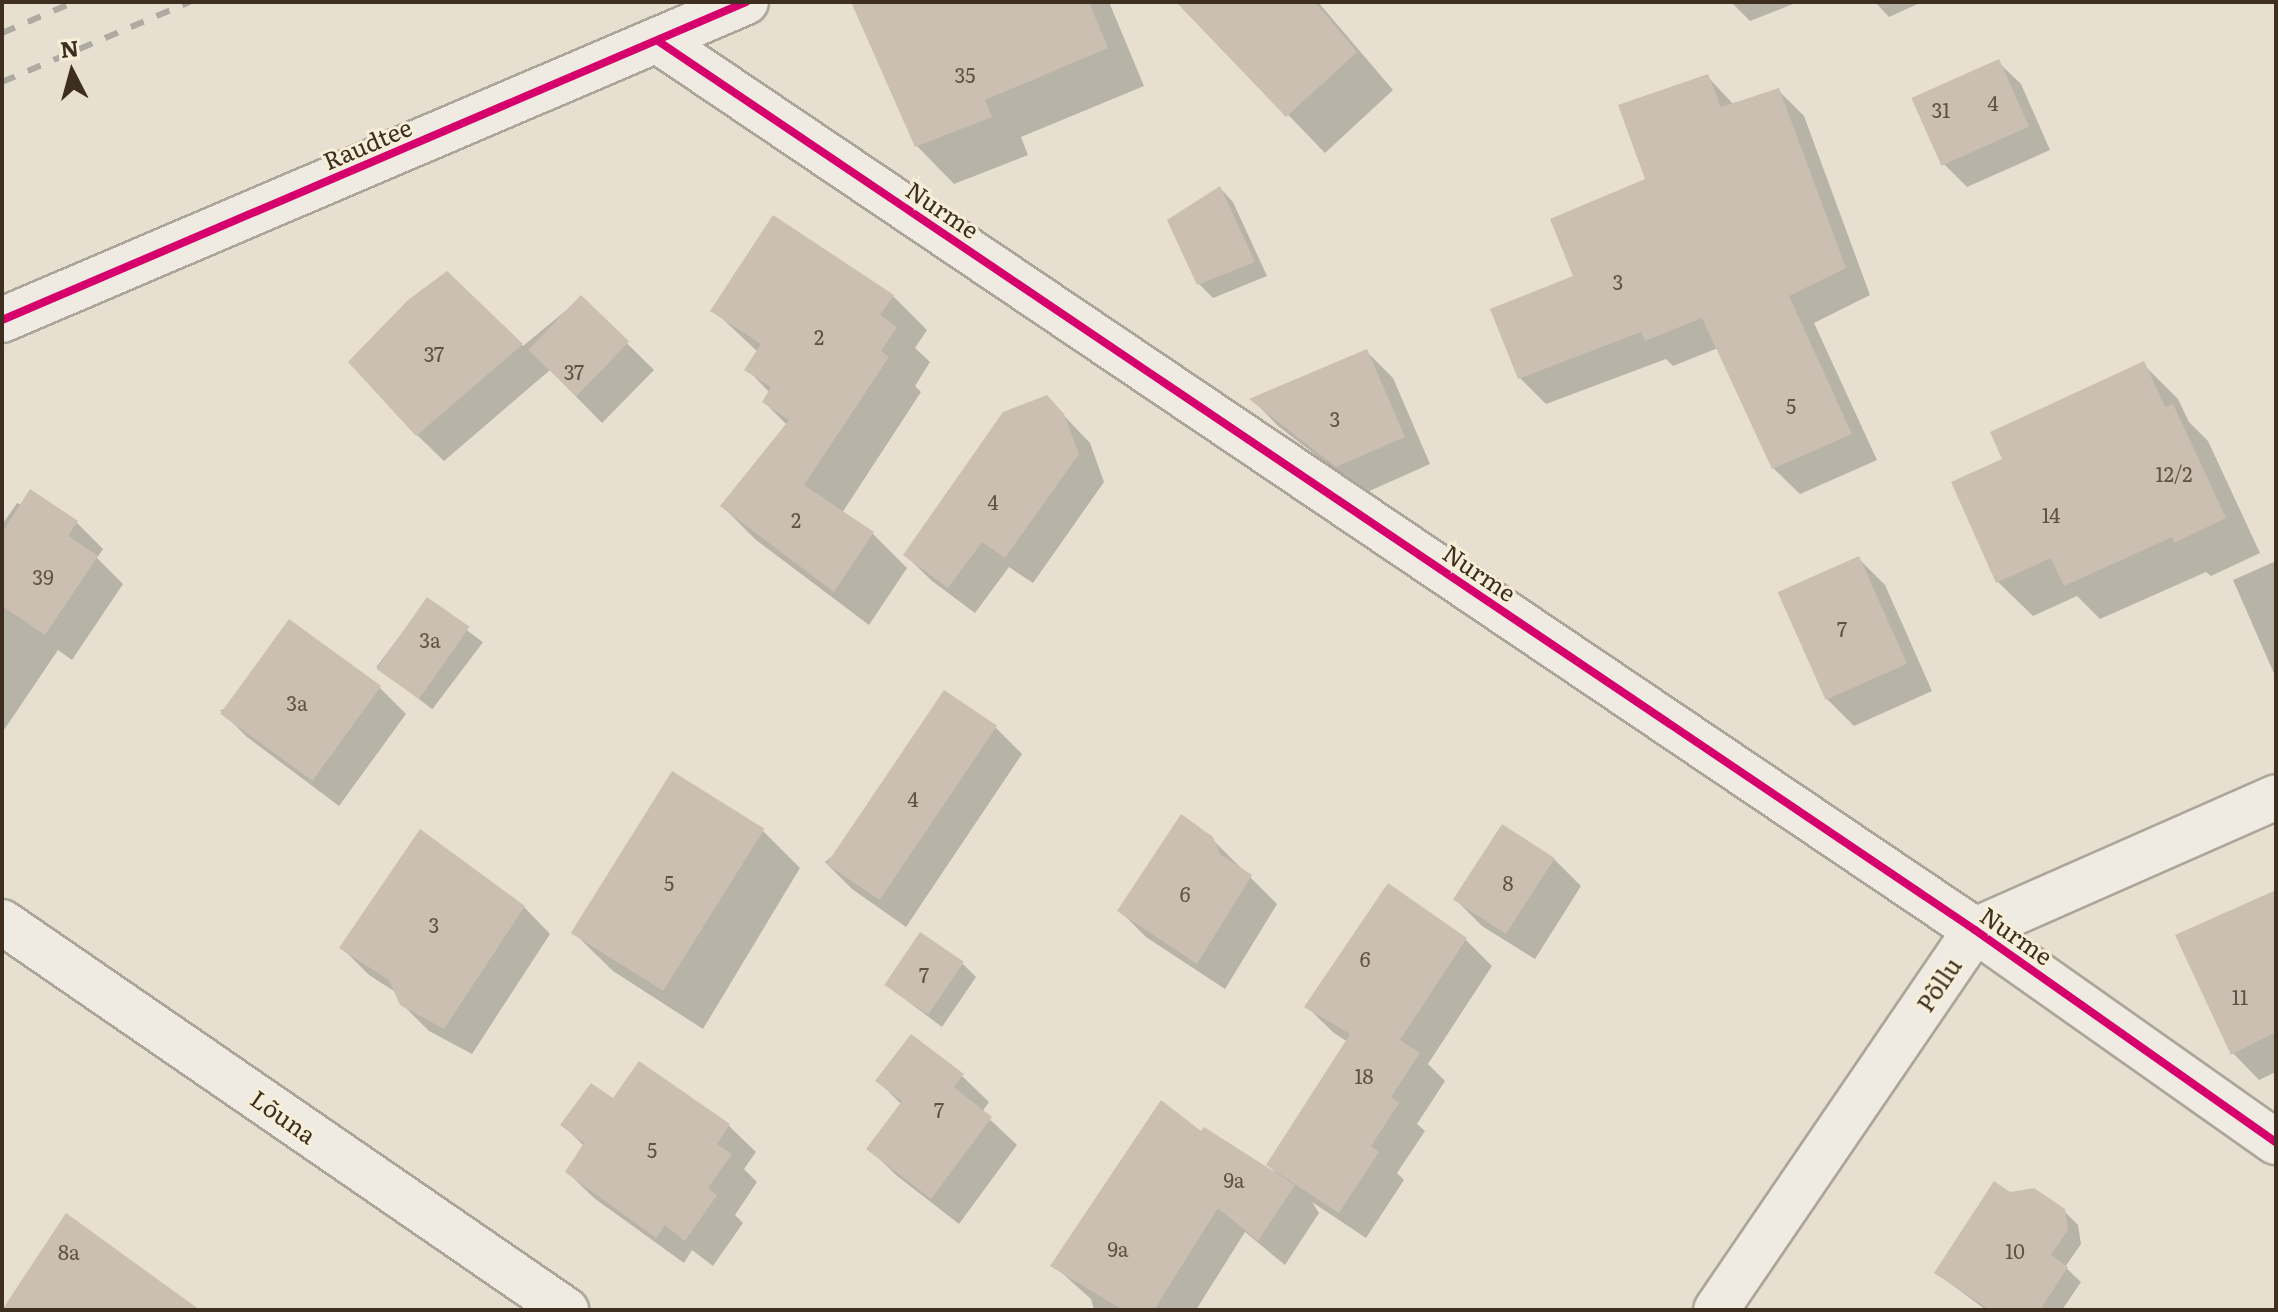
<!DOCTYPE html>
<meta charset="utf-8">
<style>
body{margin:0}
#map{position:relative;width:2278px;height:1312px;overflow:hidden;background:#e7e0d1;font-family:Literata,serif}
div>[style]{position:absolute}
.shadow>*{inset:0;background:#0003;transform-origin:0 0}
.building>*{inset:0;background:#cbbfb2;transform-origin:0 0}
.roads{filter:drop-shadow(2px 0 #ada599) drop-shadow(-2px 0 #ada599) drop-shadow(0 2px #ada599) drop-shadow(0 -2px #ada599)}
.street>*{height:44px;margin:-22px;padding:0 22px;transform-origin:22px;border-radius:22px;background:#efebe3}
.secondary>*{height:44px;margin:-22px;padding:0 22px;transform-origin:22px;border-radius:22px;background:#efebe3}
.rail>*{height:6px;margin-top:-3px;transform-origin:0;background:repeating-linear-gradient(90deg,#afaaa2 0 14px,transparent 0 28px)}
.cycleway>*{height:8px;margin:-4px;padding:0 4px;transform-origin:4px;border-radius:4px;background:#d6006c}
span{translate:-50% -50%;white-space:nowrap;text-align:center;line-height:1.15;-webkit-text-stroke:6px #f7eed8;paint-order:stroke}
.number-label{font-size:20px;color:#605244}
.number-label span{-webkit-text-stroke-width:0}
.street-label{font-size:24px;color:#3d2e20}
.frame{position:absolute;inset:0;border:4px solid #3d2e20;pointer-events:none}
.north{position:absolute;left:32px;top:32px;width:80px;height:80px;-webkit-text-stroke:6px #f7eed8;paint-order:stroke;rotate:354deg;font-size:22px;font-weight:700;line-height:32px;text-align:center;color:#3d2e20}
.north::after{content:'';display:block;margin:auto;width:28px;height:36px;background:#3d2e20;clip-path:polygon(50% 0,100% 100%,50% 72%,0 100%)}
</style>
<div id="map">
<div class="shadow">
<i style="clip-path:polygon(881px 2px,1109px 2px,1144px 86px,1021px 137px,1028px 155px,954px 184px,917px 146px,858px 12px)"></i>
<i style="clip-path:polygon(1179px 2px,1318px 2px,1393px 90px,1325px 153px)"></i>
<i style="clip-path:polygon(1731px 2px,1798px 2px,1750px 21px)"></i>
<i style="clip-path:polygon(1875px 2px,1922px 2px,1889px 17px)"></i>
<i style="clip-path:polygon(1998px 62px,2021px 84px,2050px 150px,1967px 187px,1944px 164px)"></i>
<i style="clip-path:polygon(1707px 76px,1734px 105px,1778px 90px,1804px 116px,1870px 295px,1814px 323px,1877px 460px,1800px 494px,1773px 468px,1718px 348px,1673px 366px,1666px 359px,1546px 404px,1520px 378px,1576px 277px,1648px 180px)"></i>
<i style="clip-path:polygon(1220px 188px,1233px 202px,1267px 276px,1213px 298px,1199px 284px)"></i>
<i style="clip-path:polygon(447px 274px,523px 346px,581px 298px,654px 370px,602px 423px,550px 370px,444px 461px,417px 435px)"></i>
<i style="clip-path:polygon(893px 296px,927px 330px,915px 348px,930px 362px,915px 386px,921px 392px,842px 513px,873px 534px,907px 568px,869px 625px,756px 540px,722px 506px,787px 425px,764px 402px,770px 393px,747px 369px,758px 352px,713px 310px)"></i>
<i style="clip-path:polygon(1366px 351px,1393px 378px,1430px 464px,1365px 493px,1278px 426px,1253px 400px)"></i>
<i style="clip-path:polygon(2143px 364px,2178px 399px,2189px 422px,2208px 441px,2260px 553px,2211px 576px,2206px 572px,2100px 619px,2077px 596px,2033px 616px,1998px 582px,2005px 460px)"></i>
<i style="clip-path:polygon(1046px 397px,1090px 443px,1104px 482px,1033px 583px,1009px 567px,975px 613px,932px 581px,905px 555px)"></i>
<i style="clip-path:polygon(17px 503px,77px 523px,103px 549px,97px 558px,123px 584px,72px 660px,58px 650px,2px 733px,2px 525px)"></i>
<i style="clip-path:polygon(1858px 558px,1885px 585px,1932px 691px,1854px 726px,1827px 699px)"></i>
<i style="clip-path:polygon(2276px 561px,2276px 678px,2233px 580px)"></i>
<i style="left:427px;top:600px;width:70px;height:84px;rotate:37deg"></i>
<i style="clip-path:polygon(379px 687px,406px 714px,339px 806px,247px 737px,220px 710px)"></i>
<i style="clip-path:polygon(995px 727px,1022px 754px,906px 927px,852px 889px,825px 862px)"></i>
<i style="clip-path:polygon(672px 774px,763px 831px,800px 868px,703px 1029px,613px 971px,575px 934px)"></i>
<i style="clip-path:polygon(1211px 838px,1277px 904px,1225px 989px,1146px 937px,1119px 910px)"></i>
<i style="clip-path:polygon(1554px 859px,1581px 886px,1535px 959px,1482px 926px,1456px 900px)"></i>
<i style="clip-path:polygon(2276px 893px,2276px 1072px,2259px 1080px,2233px 1053px)"></i>
<i style="clip-path:polygon(524px 907px,550px 934px,472px 1054px,429px 1031px,402px 1004px,397px 993px,369px 975px,342px 948px)"></i>
<i style="clip-path:polygon(1466px 940px,1492px 966px,1428px 1064px,1445px 1081px,1417px 1124px,1425px 1131px,1397px 1173px,1404px 1180px,1366px 1238px,1312px 1202px,1319px 1213px,1285px 1265px,1245px 1232px,1196px 1310px,1094px 1310px,1091px 1299px,1053px 1265px,1202px 1134px,1279px 1176px,1268px 1165px,1348px 1042px,1334px 1033px,1307px 1007px)"></i>
<i style="clip-path:polygon(963px 964px,976px 977px,942px 1027px,886px 985px)"></i>
<i style="clip-path:polygon(640px 1064px,729px 1126px,756px 1152px,744px 1169px,757px 1182px,735px 1215px,743px 1223px,713px 1266px,692px 1250px,684px 1263px,594px 1198px,567px 1172px,584px 1146px,563px 1125px,613px 1100px)"></i>
<i style="clip-path:polygon(962px 1076px,989px 1102px,982px 1112px,1017px 1145px,959px 1224px,896px 1175px,869px 1149px,901px 1104px,878px 1081px)"></i>
<i style="clip-path:polygon(2010px 1194px,2064px 1211px,2078px 1225px,2081px 1244px,2065px 1267px,2081px 1282px,2062px 1310px,1986px 1310px,1936px 1273px)"></i>
</div>
<div class="building">
<i style="clip-path:polygon(851px 2px,1089px 2px,1108px 48px,985px 100px,992px 117px,915px 147px)"></i>
<i style="clip-path:polygon(1176px 2px,1315px 2px,1357px 52px,1286px 117px)"></i>
<i style="left:1999px;top:59px;width:74px;height:96px;rotate:66deg"></i>
<i style="clip-path:polygon(1708px 74px,1721px 107px,1779px 88px,1846px 268px,1789px 296px,1852px 434px,1772px 469px,1702px 318px,1645px 341px,1641px 332px,1518px 379px,1490px 309px,1573px 276px,1550px 219px,1645px 179px,1618px 105px)"></i>
<i style="clip-path:polygon(1220px 186px,1255px 262px,1197px 285px,1167px 220px)"></i>
<i style="clip-path:polygon(773px 215px,894px 295px,880px 315px,897px 327px,881px 351px,889px 357px,804px 485px,874px 532px,834px 592px,720px 506px,789px 420px,762px 402px,771px 387px,744px 370px,761px 344px,710px 311px)"></i>
<i style="clip-path:polygon(447px 271px,523px 344px,416px 436px,348px 362px,408px 300px)"></i>
<i style="left:581px;top:295px;width:67px;height:76px;rotate:44deg"></i>
<i style="clip-path:polygon(1367px 349px,1405px 437px,1336px 467px,1249px 399px)"></i>
<i style="clip-path:polygon(2144px 361px,2165px 407px,2173px 404px,2226px 518px,2174px 543px,2172px 537px,2064px 586px,2051px 558px,1996px 583px,1951px 482px,2002px 459px,1990px 432px)"></i>
<i style="clip-path:polygon(1047px 395px,1064px 414px,1079px 454px,1005px 558px,982px 542px,948px 588px,903px 555px,1003px 412px)"></i>
<i style="clip-path:polygon(30px 489px,78px 521px,68px 536px,98px 556px,45px 635px,2px 606px,2px 533px)"></i>
<i style="left:1859px;top:556px;width:118px;height:89px;rotate:66deg"></i>
<i style="left:427px;top:597px;width:52px;height:88px;rotate:35deg"></i>
<i style="left:289px;top:619px;width:114px;height:117px;rotate:36deg"></i>
<i style="left:944px;top:690px;width:64px;height:210px;rotate:34deg"></i>
<i style="left:672px;top:771px;width:109px;height:191px;rotate:32deg"></i>
<i style="clip-path:polygon(1181px 814px,1213px 837px,1220px 854px,1252px 875px,1197px 964px,1117px 911px)"></i>
<i style="left:1502px;top:824px;width:63px;height:90px;rotate:33deg"></i>
<i style="clip-path:polygon(420px 829px,525px 906px,444px 1029px,400px 1005px,389px 980px,339px 948px)"></i>
<i style="clip-path:polygon(1388px 883px,1467px 938px,1400px 1040px,1420px 1053px,1391px 1097px,1399px 1103px,1371px 1146px,1379px 1152px,1339px 1213px,1266px 1165px,1350px 1034px,1304px 1007px)"></i>
<i style="clip-path:polygon(2276px 890px,2276px 1032px,2231px 1055px,2175px 935px)"></i>
<i style="left:920px;top:932px;width:53px;height:64px;rotate:34deg"></i>
<i style="clip-path:polygon(911px 1034px,964px 1074px,954px 1087px,992px 1117px,931px 1199px,866px 1149px,902px 1101px,875px 1081px)"></i>
<i style="clip-path:polygon(639px 1061px,730px 1124px,717px 1144px,732px 1154px,708px 1188px,717px 1195px,685px 1241px,665px 1225px,656px 1238px,565px 1172px,584px 1143px,560px 1125px,591px 1083px,613px 1098px)"></i>
<i style="clip-path:polygon(1161px 1100px,1201px 1131px,1204px 1127px,1295px 1185px,1258px 1241px,1218px 1208px,1154px 1310px,1123px 1310px,1050px 1266px)"></i>
<i style="clip-path:polygon(1994px 1181px,2010px 1192px,2034px 1188px,2065px 1209px,2068px 1230px,2051px 1255px,2068px 1267px,2040px 1310px,1990px 1310px,1934px 1273px)"></i>
<i style="clip-path:polygon(66px 1213px,200px 1310px,2px 1310px)"></i>
</div>
<div class="roads">
<div class="street">
<i style="left:658px;top:41px;width:1589px;rotate:34.02deg"></i>
<i style="left:1975px;top:930px;width:368px;rotate:35.2deg"></i>
<i style="left:2px;top:922px;width:685px;rotate:34.53deg"></i>
<i style="left:1716px;top:1310px;width:460px;rotate:-55.7deg"></i>
<i style="left:1975px;top:930px;width:329px;rotate:-23.8deg"></i>
</div>
<div class="secondary">
<i style="left:2px;top:320px;width:809px;rotate:-23.14deg"></i>
</div>
</div>
<div class="rail">
<i style="left:2px;top:33px;width:78px;rotate:-23.3deg"></i>
<i style="left:2px;top:82px;width:204px;rotate:-23.1deg"></i>
</div>
<div class="cycleway">
<i style="left:658px;top:41px;width:1589px;rotate:34.02deg"></i>
<i style="left:1975px;top:930px;width:368px;rotate:35.2deg"></i>
<i style="left:2px;top:320px;width:809px;rotate:-23.14deg"></i>
</div>
<div class="number-label">
<span style="left:965px;top:74px">35</span>
<span style="left:1993px;top:102px">4</span>
<span style="left:1941px;top:109px">31</span>
<span style="left:1618px;top:281px">3</span>
<span style="left:819px;top:336px">2</span>
<span style="left:434px;top:353px">37</span>
<span style="left:574px;top:371px">37</span>
<span style="left:1791px;top:405px">5</span>
<span style="left:1335px;top:418px">3</span>
<span style="left:2174px;top:473px">12/2</span>
<span style="left:993px;top:501px">4</span>
<span style="left:2051px;top:514px">14</span>
<span style="left:796px;top:519px">2</span>
<span style="left:43px;top:576px">39</span>
<span style="left:1842px;top:628px">7</span>
<span style="left:430px;top:639px">3a</span>
<span style="left:297px;top:702px">3a</span>
<span style="left:913px;top:798px">4</span>
<span style="left:669px;top:882px">5</span>
<span style="left:1508px;top:882px">8</span>
<span style="left:1185px;top:893px">6</span>
<span style="left:434px;top:924px">3</span>
<span style="left:1365px;top:958px">6</span>
<span style="left:924px;top:974px">7</span>
<span style="left:2240px;top:996px">11</span>
<span style="left:1364px;top:1075px">18</span>
<span style="left:939px;top:1109px">7</span>
<span style="left:652px;top:1149px">5</span>
<span style="left:1234px;top:1179px">9a</span>
<span style="left:1118px;top:1248px">9a</span>
<span style="left:2015px;top:1250px">10</span>
<span style="left:69px;top:1251px">8a</span>
</div>
<div class="street-label">
<span style="left:367px;top:143px;rotate:-23deg">Raudtee</span>
<span style="left:943px;top:209px;rotate:34deg">Nurme</span>
<span style="left:1480px;top:572px;rotate:34deg">Nurme</span>
<span style="left:2017px;top:935px;rotate:35deg">Nurme</span>
<span style="left:1938px;top:984px;rotate:-56deg">Põllu</span>
<span style="left:284px;top:1116px;rotate:35deg">Lõuna</span>
</div>
<div class="frame"></div>
<div class="north">N</div>
</div>
